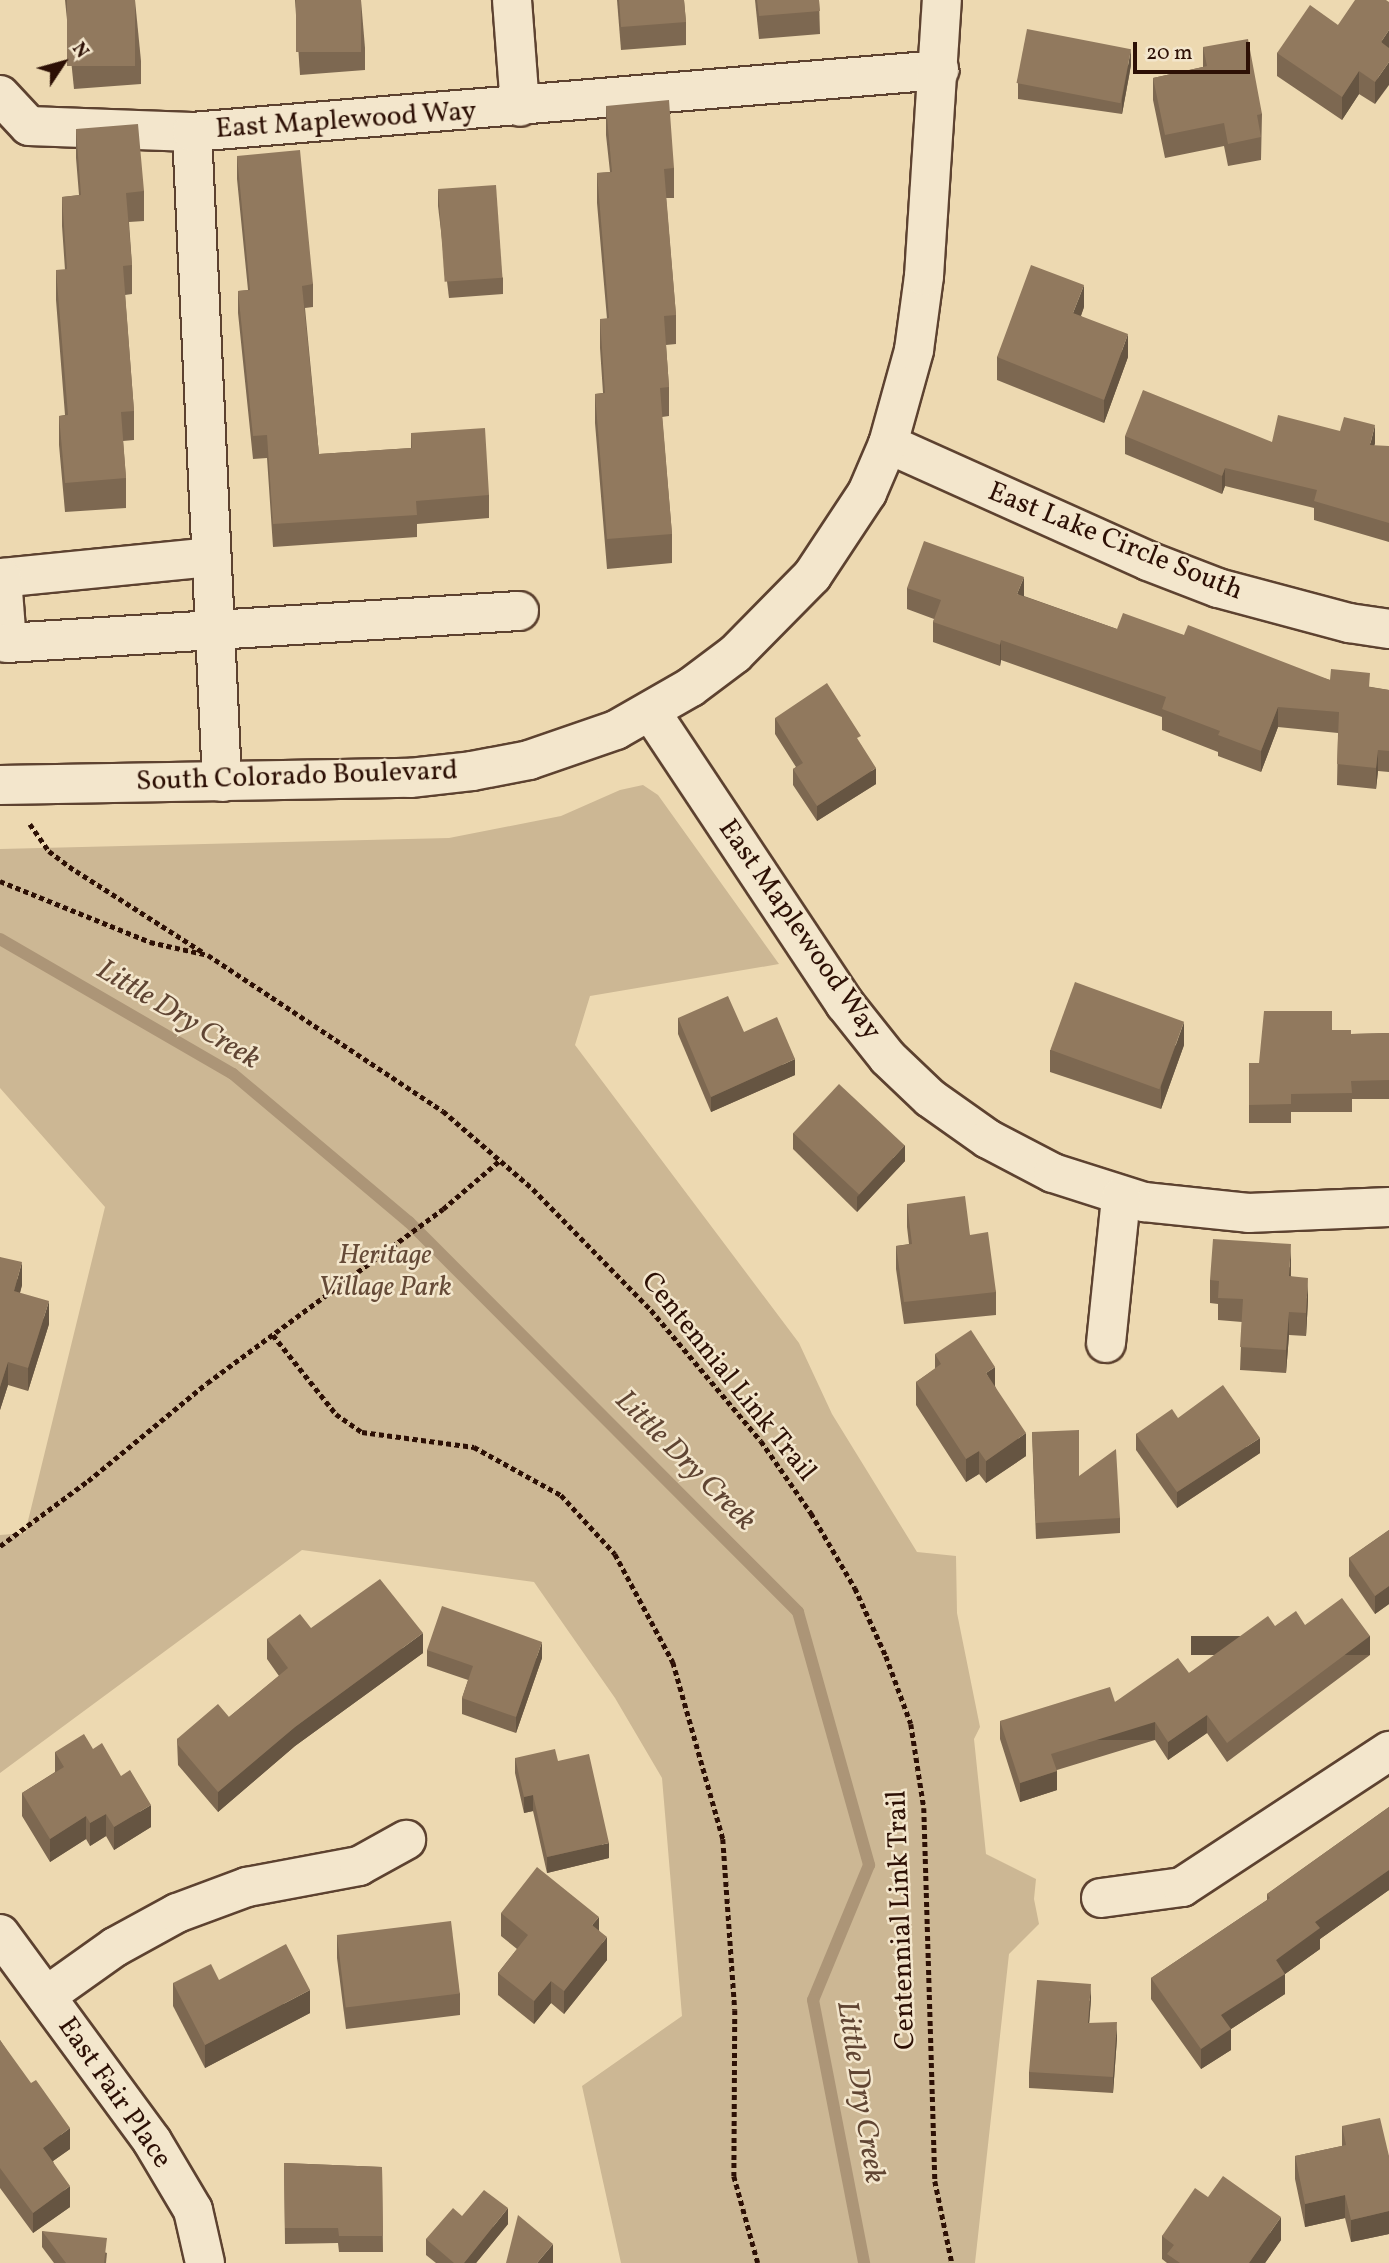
<!DOCTYPE html>
<style>
body{margin:0}
#map{position:relative;width:1389px;height:2263px;overflow:hidden;background:#edd9b1;font-family:Vollkorn,serif}
div>[style]{position:absolute}
.green>*{inset:0;background:#ccb794}
.stream>*{height:12px;margin:-6px;padding:0 6px;transform-origin:6px;border-radius:6px;background:#ac9577}
.path>*{height:4.5px;margin-top:-2.25px;transform-origin:0;background:repeating-linear-gradient(90deg,#2d1005 0 5px,transparent 0 8.5px)}
.roads{filter:drop-shadow(2px 0 #5d4230) drop-shadow(-2px 0 #5d4230) drop-shadow(0 2px #5d4230) drop-shadow(0 -2px #5d4230)}
.minor>*{height:38px;margin:-19px;padding:0 19px;transform-origin:19px;border-radius:19px;background:#f3e6cc}
.wall>*{inset:0;background:#7d6851}
.shaded-wall>*{inset:0;background:#665542;transform-origin:0 0}
.building>*{inset:0;background:#91795e;transform-origin:0 0}
span{translate:-50% -50%;white-space:nowrap;text-align:center;line-height:1.15;-webkit-text-stroke:5px #f3e6cc;paint-order:stroke}
.street-label{font-size:28px;color:#2d1005}
.park-label{font-size:28px;color:#654a37;font-style:italic}
.water-label{font-size:30px;color:#604533;font-style:italic}
.north{position:absolute;left:28px;top:28px;width:70px;height:70px;-webkit-text-stroke:5px #f3e6cc;paint-order:stroke;rotate:54deg;font-size:19px;font-weight:700;line-height:28px;text-align:center;color:#2d1005}
.north::after{content:'';display:block;margin:auto;width:24px;height:32px;background:#2d1005;clip-path:polygon(50% 0,100% 100%,50% 72%,0 100%)}
.scale{position:absolute;left:1133px;top:42px;width:117px;height:32px;box-sizing:border-box;border:4px solid #2d1005;border-top:0;padding-left:9px;font-size:21px;line-height:24px;white-space:nowrap;color:#2d1005;-webkit-text-stroke:5px #f3e6cc;paint-order:stroke}
</style>
<div id="map">
<div class="green">
<i style="clip-path:polygon(643px 785px,658px 795px,779px 964px,590px 996px,575px 1045px,799px 1343px,832px 1414px,917px 1552px,956px 1556px,957px 1613px,980px 1727px,974px 1739px,986px 1854px,1036px 1879px,1034px 1899px,1039px 1924px,1009px 1954px,975px 2263px,621px 2263px,582px 2086px,682px 2016px,662px 1778px,615px 1698px,534px 1582px,302px 1550px,0 1773px,0 1535px,25px 1533px,105px 1207px,0 1088px,0 849px,449px 838px,561px 816px,620px 790px)"></i>
</div>
<div class="stream">
<i style="left:0;top:939px;width:269px;rotate:30.1deg"></i>
<i style="left:233px;top:1074px;width:230px;rotate:40.1deg"></i>
<i style="left:409px;top:1222px;width:551px;rotate:45.07deg"></i>
<i style="left:798px;top:1612px;width:263px;rotate:74.3deg"></i>
<i style="left:869px;top:1865px;width:146px;rotate:112.5deg"></i>
<i style="left:813px;top:2000px;width:268px;rotate:79deg"></i>
</div>
<div class="path">
<i style="left:30px;top:824px;width:33px;rotate:55deg"></i>
<i style="left:49px;top:851px;width:34px;rotate:37deg"></i>
<i style="left:76px;top:871px;width:152px;rotate:32.6deg"></i>
<i style="left:0;top:881px;width:162px;rotate:22.1deg"></i>
<i style="left:150px;top:942px;width:59px;rotate:12.6deg"></i>
<i style="left:208px;top:955px;width:282px;rotate:33.6deg"></i>
<i style="left:443px;top:1111px;width:119px;rotate:40.9deg"></i>
<i style="left:533px;top:1189px;width:169px;rotate:45.7deg"></i>
<i style="left:651px;top:1310px;width:171px;rotate:50deg"></i>
<i style="left:761px;top:1441px;width:88px;rotate:55.2deg"></i>
<i style="left:811px;top:1513px;width:87px;rotate:59.6deg"></i>
<i style="left:855px;top:1588px;width:75px;rotate:65.5deg"></i>
<i style="left:886px;top:1656px;width:72px;rotate:69.8deg"></i>
<i style="left:911px;top:1724px;width:85px;rotate:81.2deg"></i>
<i style="left:924px;top:1808px;width:373px;rotate:88.3deg"></i>
<i style="left:935px;top:2181px;width:84px;rotate:78.3deg"></i>
<i style="left:273px;top:1335px;width:101px;rotate:51.4deg"></i>
<i style="left:336px;top:1414px;width:32px;rotate:35deg"></i>
<i style="left:362px;top:1432px;width:113px;rotate:7.6deg"></i>
<i style="left:474px;top:1447px;width:99px;rotate:28.9deg"></i>
<i style="left:561px;top:1495px;width:80px;rotate:47.5deg"></i>
<i style="left:615px;top:1554px;width:123px;rotate:61.8deg"></i>
<i style="left:673px;top:1662px;width:184px;rotate:74.2deg"></i>
<i style="left:723px;top:1839px;width:171px;rotate:86deg"></i>
<i style="left:735px;top:2010px;width:166px;rotate:90.3deg"></i>
<i style="left:734px;top:2176px;width:90px;rotate:74.6deg"></i>
<i style="left:0;top:1546px;width:109px;rotate:-36.5deg"></i>
<i style="left:88px;top:1481px;width:154px;rotate:-39.5deg"></i>
<i style="left:207px;top:1383px;width:293px;rotate:-36.4deg"></i>
<i style="left:443px;top:1209px;width:74px;rotate:-40.6deg"></i>
</div>
<div class="roads">
<div class="minor">
<i style="left:512px;top:0;width:107px;rotate:85.7deg"></i>
<i style="left:0;top:95px;width:42px;rotate:46.9deg"></i>
<i style="left:29px;top:126px;width:163px;rotate:2.1deg"></i>
<i style="left:888px;top:444px;width:285px;rotate:24.2deg"></i>
<i style="left:1148px;top:561px;width:75px;rotate:21.1deg"></i>
<i style="left:1218px;top:588px;width:136px;rotate:15deg"></i>
<i style="left:1349px;top:623px;width:40px;rotate:8.5deg"></i>
<i style="left:211px;top:557px;width:210px;rotate:174.3deg"></i>
<i style="left:2px;top:578px;width:65px;rotate:85.6deg"></i>
<i style="left:7px;top:643px;width:513px;rotate:-3.58deg"></i>
<i style="left:651px;top:712px;width:351px;rotate:56.4deg"></i>
<i style="left:845px;top:1004px;width:69px;rotate:51.5deg"></i>
<i style="left:888px;top:1058px;width:58px;rotate:43.6deg"></i>
<i style="left:930px;top:1098px;width:71px;rotate:35.3deg"></i>
<i style="left:988px;top:1139px;width:73px;rotate:27.6deg"></i>
<i style="left:1053px;top:1173px;width:96px;rotate:17.7deg"></i>
<i style="left:1144px;top:1202px;width:105px;rotate:6deg"></i>
<i style="left:1248px;top:1213px;width:141px;rotate:-2.4deg"></i>
<i style="left:222px;top:782px;width:651px;rotate:-92.64deg"></i>
<i style="left:192px;top:132px;width:750px;rotate:-4.74deg"></i>
<i style="left:0;top:785px;width:410px;rotate:-1deg"></i>
<i style="left:410px;top:778px;width:62px;rotate:-6.4deg"></i>
<i style="left:472px;top:771px;width:58px;rotate:-10.9deg"></i>
<i style="left:529px;top:760px;width:92px;rotate:-19deg"></i>
<i style="left:616px;top:730px;width:86px;rotate:-29.8deg"></i>
<i style="left:691px;top:687px;width:55px;rotate:-36.9deg"></i>
<i style="left:735px;top:654px;width:110px;rotate:-45.4deg"></i>
<i style="left:812px;top:576px;width:100px;rotate:-56.5deg"></i>
<i style="left:867px;top:493px;width:53px;rotate:-66.8deg"></i>
<i style="left:888px;top:444px;width:98px;rotate:-74.5deg"></i>
<i style="left:914px;top:350px;width:75px;rotate:-82.3deg"></i>
<i style="left:924px;top:276px;width:277px;rotate:-86.3deg"></i>
<i style="left:1106px;top:1343px;width:147px;rotate:-84.1deg"></i>
<i style="left:1101px;top:1898px;width:82px;rotate:-7.7deg"></i>
<i style="left:1182px;top:1887px;width:248px;rotate:-33.3deg"></i>
<i style="left:0;top:1934px;width:257px;rotate:53.7deg"></i>
<i style="left:152px;top:2141px;width:80px;rotate:59.3deg"></i>
<i style="left:193px;top:2210px;width:54px;rotate:77.2deg"></i>
<i style="left:46px;top:1996px;width:85px;rotate:-35.4deg"></i>
<i style="left:115px;top:1947px;width:71px;rotate:-28.7deg"></i>
<i style="left:177px;top:1913px;width:75px;rotate:-20.4deg"></i>
<i style="left:247px;top:1887px;width:114px;rotate:-10.6deg"></i>
<i style="left:359px;top:1866px;width:54px;rotate:-29deg"></i>
</div>
</div>
<div class="wall">
<i style="clip-path:polygon(65px 0,135px 0,141px 61px,141px 84px,74px 89px)"></i>
<i style="clip-path:polygon(295px 0,361px 0,365px 48px,365px 70px,300px 75px)"></i>
<i style="clip-path:polygon(617px 0,684px 0,686px 22px,686px 45px,621px 50px)"></i>
<i style="clip-path:polygon(755px 0,819px 0,820px 34px,759px 39px)"></i>
<i style="clip-path:polygon(1386px 0,1375px 104px,1359px 94px,1342px 120px,1277px 76px,1277px 53px,1338px 25px)"></i>
<i style="clip-path:polygon(1203px 47px,1262px 114px,1261px 160px,1228px 166px,1224px 146px,1165px 158px,1153px 100px,1153px 78px,1203px 67px)"></i>
<i style="clip-path:polygon(1131px 65px,1122px 114px,1018px 99px,1018px 83px)"></i>
<i style="clip-path:polygon(606px 106px,674px 168px,674px 198px,666px 198px,676px 315px,676px 344px,666px 345px,669px 387px,669px 416px,662px 417px,672px 534px,672px 563px,607px 569px,595px 423px,595px 394px,603px 393px,600px 348px,600px 319px,607px 319px,597px 203px,597px 173px,610px 172px,606px 135px)"></i>
<i style="clip-path:polygon(76px 129px,144px 191px,144px 221px,129px 222px,132px 265px,132px 294px,125px 295px,134px 411px,134px 440px,123px 441px,126px 478px,126px 508px,65px 512px,59px 445px,59px 416px,65px 415px,56px 300px,56px 270px,65px 270px,62px 226px,62px 197px,79px 195px,76px 158px)"></i>
<i style="clip-path:polygon(237px 156px,313px 284px,313px 307px,305px 308px,319px 454px,411px 448px,411px 433px,489px 495px,489px 518px,417px 524px,417px 537px,273px 547px,267px 458px,253px 459px,238px 313px,238px 291px,248px 290px,237px 179px)"></i>
<i style="clip-path:polygon(438px 190px,503px 278px,503px 294px,449px 298px,438px 206px)"></i>
<i style="clip-path:polygon(1084px 307px,1081px 316px,1128px 357px,1104px 423px,997px 380px,997px 357px)"></i>
<i style="clip-path:polygon(1125px 436px,1272px 442px,1375px 443px,1374px 446px,1389px 446px,1389px 542px,1314px 520px,1314px 508px,1225px 486px,1222px 494px,1125px 454px)"></i>
<i style="clip-path:polygon(907px 588px,1024px 596px,1117px 629px,1184px 635px,1330px 680px,1389px 690px,1389px 772px,1378px 771px,1376px 789px,1337px 785px,1338px 733px,1278px 727px,1261px 772px,1218px 756px,1218px 752px,1162px 730px,1162px 717px,1001px 660px,1000px 666px,933px 642px,933px 622px,934px 619px,907px 609px)"></i>
<i style="clip-path:polygon(775px 718px,861px 745px,876px 784px,817px 821px,793px 785px,793px 769px,796px 767px,775px 734px)"></i>
<i style="clip-path:polygon(678px 1018px,744px 1032px,795px 1075px,711px 1112px,678px 1034px)"></i>
<i style="clip-path:polygon(1332px 1030px,1351px 1034px,1389px 1033px,1389px 1099px,1352px 1099px,1352px 1112px,1291px 1112px,1291px 1123px,1249px 1123px,1249px 1063px,1259px 1063px)"></i>
<i style="clip-path:polygon(1184px 1045px,1161px 1109px,1050px 1072px,1050px 1050px)"></i>
<i style="clip-path:polygon(793px 1133px,905px 1161px,857px 1212px,793px 1149px)"></i>
<i style="clip-path:polygon(907px 1204px,970px 1235px,996px 1292px,996px 1315px,904px 1324px,896px 1269px,896px 1246px,909px 1244px,907px 1227px)"></i>
<i style="clip-path:polygon(0 1257px,22px 1285px,20px 1293px,49px 1324px,28px 1391px,8px 1385px,0 1410px)"></i>
<i style="clip-path:polygon(1291px 1267px,1291px 1276px,1308px 1300px,1306px 1336px,1289px 1335px,1286px 1373px,1240px 1370px,1242px 1322px,1218px 1320px,1218px 1304px,1210px 1303px,1210px 1280px)"></i>
<i style="clip-path:polygon(935px 1354px,995px 1386px,1026px 1456px,986px 1483px,979px 1474px,966px 1482px,916px 1405px,916px 1382px,935px 1369px)"></i>
<i style="clip-path:polygon(1178px 1418px,1260px 1453px,1177px 1508px,1136px 1450px,1136px 1434px)"></i>
<i style="clip-path:polygon(1032px 1432px,1079px 1476px,1120px 1518px,1120px 1533px,1036px 1539px)"></i>
<i style="clip-path:polygon(1389px 1530px,1389px 1604px,1375px 1614px,1349px 1576px,1349px 1558px)"></i>
<i style="clip-path:polygon(1305px 1625px,1370px 1655px,1227px 1762px,1207px 1733px,1168px 1760px,1155px 1740px,1057px 1770px,1057px 1790px,1020px 1802px,1000px 1739px,1000px 1721px,1115px 1702px,1189px 1673px,1275px 1626px)"></i>
<i style="clip-path:polygon(311px 1628px,423px 1653px,295px 1746px,218px 1812px,178px 1765px,177px 1739px,229px 1717px,279px 1676px,267px 1659px,267px 1639px)"></i>
<i style="clip-path:polygon(427px 1650px,542px 1658px,516px 1733px,462px 1714px,462px 1698px,468px 1680px,427px 1666px)"></i>
<i style="clip-path:polygon(93px 1749px,151px 1827px,114px 1850px,106px 1836px,90px 1846px,86px 1839px,50px 1862px,22px 1816px,22px 1793px,55px 1772px,55px 1752px)"></i>
<i style="clip-path:polygon(515px 1758px,558px 1761px,609px 1858px,547px 1873px,533px 1811px,524px 1813px,515px 1773px)"></i>
<i style="clip-path:polygon(1389px 1807px,1389px 1890px,1320px 1939px,1320px 1949px,1285px 1974px,1285px 1994px,1231px 2029px,1231px 2050px,1201px 2069px,1151px 1999px,1151px 1978px,1267px 1900px,1267px 1894px)"></i>
<i style="clip-path:polygon(501px 1913px,599px 1930px,607px 1960px,564px 2014px,551px 2003px,534px 2024px,498px 1995px,498px 1973px,517px 1949px,501px 1936px)"></i>
<i style="clip-path:polygon(337px 1935px,460px 1993px,460px 2015px,346px 2029px,337px 1958px)"></i>
<i style="clip-path:polygon(219px 1980px,310px 2013px,205px 2068px,173px 2006px,173px 1983px)"></i>
<i style="clip-path:polygon(1091px 1999px,1089px 2023px,1117px 2038px,1113px 2093px,1029px 2088px,1029px 2072px)"></i>
<i style="clip-path:polygon(0 2040px,70px 2149px,53px 2161px,70px 2207px,33px 2233px,0 2188px)"></i>
<i style="clip-path:polygon(1342px 2126px,1389px 2156px,1389px 2234px,1351px 2242px,1345px 2218px,1305px 2227px,1295px 2179px,1295px 2156px,1342px 2146px)"></i>
<i style="clip-path:polygon(284px 2163px,382px 2167px,383px 2252px,339px 2252px,338px 2243px,285px 2244px)"></i>
<i style="clip-path:polygon(1208px 2197px,1281px 2240px,1265px 2263px,1167px 2263px,1162px 2259px,1162px 2236px)"></i>
<i style="clip-path:polygon(508px 2224px,476px 2263px,436px 2263px,426px 2255px,426px 2239px)"></i>
<i style="clip-path:polygon(42px 2231px,107px 2253px,106px 2263px,54px 2263px,42px 2247px)"></i>
</div>
<div class="shaded-wall">
<i style="clip-path:polygon(1389px 30px,1389px 53px,1381px 42px)"></i>
<i style="clip-path:polygon(1131px 49px,1131px 65px,1122px 114px,1122px 99px)"></i>
<i style="clip-path:polygon(1389px 62px,1389px 85px,1375px 104px,1375px 82px)"></i>
<i style="clip-path:polygon(1359px 71px,1359px 94px,1342px 120px,1342px 97px)"></i>
<i style="clip-path:polygon(1084px 285px,1084px 307px,1073px 336px,1073px 313px)"></i>
<i style="clip-path:polygon(1128px 334px,1128px 357px,1104px 423px,1104px 400px)"></i>
<i style="clip-path:polygon(1375px 425px,1375px 443px,1370px 464px,1370px 445px)"></i>
<i style="clip-path:polygon(1225px 468px,1225px 486px,1222px 494px,1222px 476px)"></i>
<i style="clip-path:polygon(1024px 577px,1024px 598px,1017px 594px)"></i>
<i style="clip-path:polygon(1001px 640px,1001px 660px,1000px 666px,1000px 645px)"></i>
<i style="clip-path:polygon(1278px 707px,1278px 727px,1261px 772px,1261px 751px)"></i>
<i style="clip-path:polygon(1378px 750px,1378px 771px,1376px 789px,1376px 768px)"></i>
<i style="clip-path:polygon(876px 768px,876px 784px,817px 821px,817px 806px)"></i>
<i style="clip-path:polygon(1184px 1022px,1184px 1045px,1161px 1109px,1161px 1086px)"></i>
<i style="clip-path:polygon(795px 1059px,795px 1075px,711px 1112px,711px 1097px)"></i>
<i style="clip-path:polygon(905px 1145px,905px 1161px,857px 1212px,857px 1197px)"></i>
<i style="clip-path:polygon(1291px 1244px,1291px 1267px,1289px 1299px,1289px 1276px)"></i>
<i style="clip-path:polygon(22px 1262px,22px 1285px,14px 1314px,14px 1291px)"></i>
<i style="clip-path:polygon(1308px 1278px,1308px 1300px,1306px 1336px,1306px 1313px)"></i>
<i style="clip-path:polygon(49px 1301px,49px 1324px,28px 1391px,28px 1368px)"></i>
<i style="clip-path:polygon(1289px 1312px,1289px 1335px,1286px 1373px,1286px 1350px)"></i>
<i style="clip-path:polygon(8px 1362px,8px 1385px,0 1410px,0 1387px)"></i>
<i style="clip-path:polygon(995px 1367px,995px 1390px,986px 1373px)"></i>
<i style="clip-path:polygon(1026px 1433px,1026px 1456px,986px 1483px,986px 1461px)"></i>
<i style="clip-path:polygon(1260px 1438px,1260px 1453px,1177px 1508px,1177px 1492px)"></i>
<i style="clip-path:polygon(979px 1451px,979px 1474px,966px 1482px,966px 1459px)"></i>
<i style="clip-path:polygon(1389px 1586px,1389px 1604px,1375px 1614px,1375px 1596px)"></i>
<i style="clip-path:polygon(423px 1633px,423px 1653px,295px 1746px,218px 1812px,218px 1792px,295px 1727px)"></i>
<i style="left:1370px;top:1636px;width:19px;height:179px;rotate:90deg"></i>
<i style="clip-path:polygon(542px 1642px,542px 1658px,516px 1733px,516px 1717px)"></i>
<i style="clip-path:polygon(1207px 1715px,1207px 1733px,1168px 1760px,1168px 1742px)"></i>
<i style="left:1155px;top:1722px;width:18px;height:109px;rotate:90deg"></i>
<i style="clip-path:polygon(1057px 1771px,1057px 1790px,1020px 1802px,1020px 1783px)"></i>
<i style="clip-path:polygon(533px 1795px,533px 1811px,524px 1813px,524px 1797px)"></i>
<i style="clip-path:polygon(151px 1805px,151px 1827px,114px 1850px,114px 1827px)"></i>
<i style="clip-path:polygon(106px 1814px,106px 1836px,90px 1846px,90px 1823px)"></i>
<i style="clip-path:polygon(86px 1816px,86px 1839px,50px 1862px,50px 1839px)"></i>
<i style="clip-path:polygon(609px 1843px,609px 1858px,547px 1873px,547px 1857px)"></i>
<i style="clip-path:polygon(1389px 1870px,1389px 1890px,1320px 1939px,1320px 1949px,1285px 1974px,1285px 1994px,1231px 2029px,1231px 2050px,1201px 2069px,1201px 2049px,1221px 2015px,1315px 1922px)"></i>
<i style="clip-path:polygon(599px 1917px,599px 1940px,592px 1925px)"></i>
<i style="clip-path:polygon(607px 1937px,607px 1960px,564px 2014px,564px 1991px)"></i>
<i style="clip-path:polygon(551px 1981px,551px 2003px,534px 2024px,534px 2001px)"></i>
<i style="clip-path:polygon(1091px 1984px,1091px 1999px,1088px 2039px,1088px 2023px)"></i>
<i style="clip-path:polygon(310px 1990px,310px 2013px,205px 2068px,205px 2045px)"></i>
<i style="clip-path:polygon(1117px 2022px,1117px 2038px,1113px 2093px,1113px 2077px)"></i>
<i style="clip-path:polygon(70px 2128px,70px 2149px,43px 2168px,43px 2148px)"></i>
<i style="clip-path:polygon(70px 2186px,70px 2207px,33px 2233px,33px 2213px)"></i>
<i style="clip-path:polygon(1345px 2195px,1345px 2218px,1305px 2227px,1305px 2204px)"></i>
<i style="clip-path:polygon(508px 2208px,508px 2224px,476px 2263px,464px 2263px)"></i>
<i style="clip-path:polygon(1389px 2211px,1389px 2234px,1351px 2242px,1351px 2220px)"></i>
<i style="clip-path:polygon(1281px 2217px,1281px 2240px,1265px 2263px,1249px 2263px)"></i>
<i style="clip-path:polygon(553px 2244px,553px 2263px,537px 2263px)"></i>
</div>
<div class="building">
<i style="left:67px;top:0;width:68px;height:66px"></i>
<i style="left:296px;top:0;width:65px;height:52px"></i>
<i style="clip-path:polygon(619px 0,684px 0,686px 22px,621px 27px)"></i>
<i style="clip-path:polygon(757px 0,819px 0,820px 11px,759px 16px)"></i>
<i style="clip-path:polygon(1355px 0,1386px 0,1389px 2px,1389px 30px,1381px 42px,1389px 48px,1389px 62px,1375px 82px,1359px 71px,1342px 97px,1277px 53px,1310px 5px,1338px 25px)"></i>
<i style="left:1027px;top:29px;width:106px;height:55px;rotate:11deg"></i>
<i style="clip-path:polygon(1248px 39px,1262px 114px,1257px 115px,1261px 137px,1228px 144px,1224px 123px,1165px 135px,1153px 78px,1207px 66px,1203px 47px)"></i>
<i style="clip-path:polygon(669px 100px,674px 168px,664px 169px,676px 315px,664px 316px,669px 387px,660px 388px,672px 534px,607px 539px,595px 394px,605px 393px,600px 319px,609px 318px,597px 173px,612px 172px,606px 106px)"></i>
<i style="clip-path:polygon(138px 124px,144px 191px,126px 193px,132px 265px,123px 266px,134px 411px,121px 412px,126px 478px,65px 483px,59px 416px,68px 415px,56px 270px,67px 269px,62px 197px,81px 195px,76px 129px)"></i>
<i style="clip-path:polygon(300px 150px,313px 284px,302px 286px,319px 454px,412px 448px,411px 433px,485px 428px,489px 495px,416px 501px,417px 515px,273px 524px,267px 435px,253px 436px,238px 291px,250px 290px,237px 156px)"></i>
<i style="left:496px;top:185px;width:93px;height:58px;rotate:86deg"></i>
<i style="clip-path:polygon(1031px 265px,1084px 285px,1073px 313px,1128px 334px,1104px 400px,997px 357px)"></i>
<i style="clip-path:polygon(1143px 390px,1272px 442px,1278px 415px,1340px 431px,1344px 417px,1375px 425px,1370px 445px,1389px 446px,1389px 523px,1314px 501px,1317px 490px,1225px 468px,1222px 476px,1125px 436px)"></i>
<i style="clip-path:polygon(924px 541px,1024px 577px,1017px 594px,1117px 629px,1123px 613px,1184px 635px,1188px 625px,1330px 680px,1331px 669px,1370px 673px,1369px 687px,1389px 690px,1389px 751px,1378px 750px,1376px 768px,1337px 764px,1339px 712px,1278px 707px,1261px 751px,1218px 735px,1220px 731px,1162px 709px,1166px 697px,1001px 640px,1000px 645px,933px 622px,941px 600px,907px 588px)"></i>
<i style="clip-path:polygon(827px 683px,861px 736px,857px 738px,876px 768px,817px 806px,793px 769px,803px 763px,775px 718px)"></i>
<i style="left:1075px;top:982px;width:116px;height:72px;rotate:20deg"></i>
<i style="clip-path:polygon(728px 996px,744px 1032px,777px 1017px,795px 1059px,711px 1097px,678px 1018px)"></i>
<i style="clip-path:polygon(1264px 1011px,1332px 1011px,1332px 1030px,1351px 1030px,1351px 1034px,1389px 1033px,1389px 1080px,1351px 1081px,1352px 1093px,1291px 1094px,1291px 1104px,1249px 1105px,1249px 1063px,1259px 1063px)"></i>
<i style="left:839px;top:1084px;width:90px;height:67px;rotate:43deg"></i>
<i style="clip-path:polygon(965px 1196px,970px 1235px,988px 1232px,996px 1292px,904px 1302px,896px 1246px,912px 1244px,907px 1204px)"></i>
<i style="clip-path:polygon(1213px 1239px,1291px 1244px,1289px 1276px,1308px 1278px,1306px 1313px,1289px 1312px,1286px 1350px,1240px 1347px,1243px 1299px,1218px 1298px,1219px 1281px,1210px 1280px)"></i>
<i style="clip-path:polygon(0 1257px,22px 1262px,14px 1291px,49px 1301px,28px 1368px,8px 1362px,0 1387px)"></i>
<i style="clip-path:polygon(971px 1330px,995px 1367px,986px 1373px,1026px 1433px,986px 1461px,979px 1451px,966px 1459px,916px 1382px,941px 1364px,935px 1354px)"></i>
<i style="clip-path:polygon(1223px 1385px,1260px 1438px,1177px 1492px,1136px 1434px,1172px 1409px,1178px 1418px)"></i>
<i style="clip-path:polygon(1079px 1430px,1079px 1476px,1116px 1449px,1120px 1518px,1036px 1523px,1032px 1432px)"></i>
<i style="clip-path:polygon(1389px 1530px,1389px 1586px,1375px 1596px,1349px 1558px)"></i>
<i style="clip-path:polygon(380px 1579px,423px 1633px,295px 1727px,218px 1792px,178px 1745px,177px 1739px,218px 1704px,229px 1717px,288px 1668px,267px 1639px,300px 1614px,311px 1628px)"></i>
<i style="clip-path:polygon(1342px 1598px,1370px 1636px,1227px 1743px,1207px 1715px,1168px 1742px,1155px 1722px,1051px 1754px,1057px 1771px,1020px 1783px,1000px 1721px,1110px 1687px,1115px 1702px,1178px 1658px,1189px 1673px,1268px 1616px,1275px 1626px,1296px 1611px,1305px 1625px)"></i>
<i style="clip-path:polygon(442px 1606px,542px 1642px,516px 1717px,462px 1698px,473px 1666px,427px 1650px)"></i>
<i style="clip-path:polygon(84px 1734px,93px 1749px,102px 1743px,121px 1776px,130px 1770px,151px 1805px,114px 1827px,106px 1814px,90px 1823px,86px 1816px,50px 1839px,22px 1793px,64px 1767px,55px 1752px)"></i>
<i style="clip-path:polygon(555px 1749px,558px 1761px,589px 1754px,609px 1843px,547px 1857px,533px 1795px,524px 1797px,515px 1758px)"></i>
<i style="clip-path:polygon(1389px 1807px,1389px 1870px,1315px 1922px,1320px 1928px,1276px 1960px,1285px 1974px,1221px 2015px,1231px 2029px,1201px 2049px,1151px 1978px,1270px 1898px,1267px 1894px)"></i>
<i style="clip-path:polygon(537px 1867px,599px 1917px,592px 1925px,607px 1937px,564px 1991px,551px 1981px,534px 2001px,498px 1973px,528px 1935px,501px 1913px)"></i>
<i style="left:451px;top:1921px;width:73px;height:115px;rotate:83deg"></i>
<i style="clip-path:polygon(286px 1944px,310px 1990px,205px 2045px,173px 1983px,211px 1964px,219px 1980px)"></i>
<i style="clip-path:polygon(1037px 1980px,1091px 1984px,1088px 2023px,1117px 2022px,1113px 2077px,1029px 2072px)"></i>
<i style="clip-path:polygon(0 2040px,31px 2083px,36px 2080px,70px 2128px,43px 2148px,70px 2186px,33px 2213px,0 2168px)"></i>
<i style="clip-path:polygon(1380px 2118px,1389px 2156px,1389px 2211px,1351px 2220px,1345px 2195px,1305px 2204px,1295px 2156px,1346px 2145px,1342px 2126px)"></i>
<i style="clip-path:polygon(284px 2163px,382px 2167px,383px 2236px,339px 2236px,338px 2228px,285px 2228px)"></i>
<i style="clip-path:polygon(1223px 2176px,1281px 2217px,1249px 2263px,1180px 2263px,1167px 2254px,1174px 2245px,1162px 2236px,1195px 2188px,1208px 2197px)"></i>
<i style="clip-path:polygon(484px 2190px,508px 2208px,464px 2263px,454px 2263px,426px 2239px,453px 2208px,462px 2216px)"></i>
<i style="clip-path:polygon(518px 2215px,553px 2244px,537px 2263px,506px 2263px)"></i>
<i style="clip-path:polygon(42px 2231px,107px 2238px,104px 2263px,66px 2263px)"></i>
</div>
<div class="street-label">
<span style="left:346px;top:121px;rotate:-4deg">East Maplewood Way</span>
<span style="left:1115px;top:542px;rotate:22deg">East Lake Circle South</span>
<span style="left:297px;top:777px;rotate:-2deg">South Colorado Boulevard</span>
<span style="left:799px;top:930px;rotate:55deg">East Maplewood Way</span>
<span style="left:728px;top:1377px;rotate:51deg">Centennial Link Trail</span>
<span style="left:902px;top:1920px;rotate:-92deg">Centennial Link Trail</span>
<span style="left:114px;top:2093px;rotate:55deg">East Fair Place</span>
</div>
<div class="park-label">
<span style="left:385px;top:1272px">Heritage<br>Village Park</span>
</div>
<div class="water-label">
<span style="left:178px;top:1015px;rotate:31deg">Little Dry Creek</span>
<span style="left:685px;top:1461px;rotate:45deg">Little Dry Creek</span>
<span style="left:860px;top:2092px;rotate:81deg">Little Dry Creek</span>
</div>
<div class="north">N</div>
<div class="scale">20 m</div>
</div>
